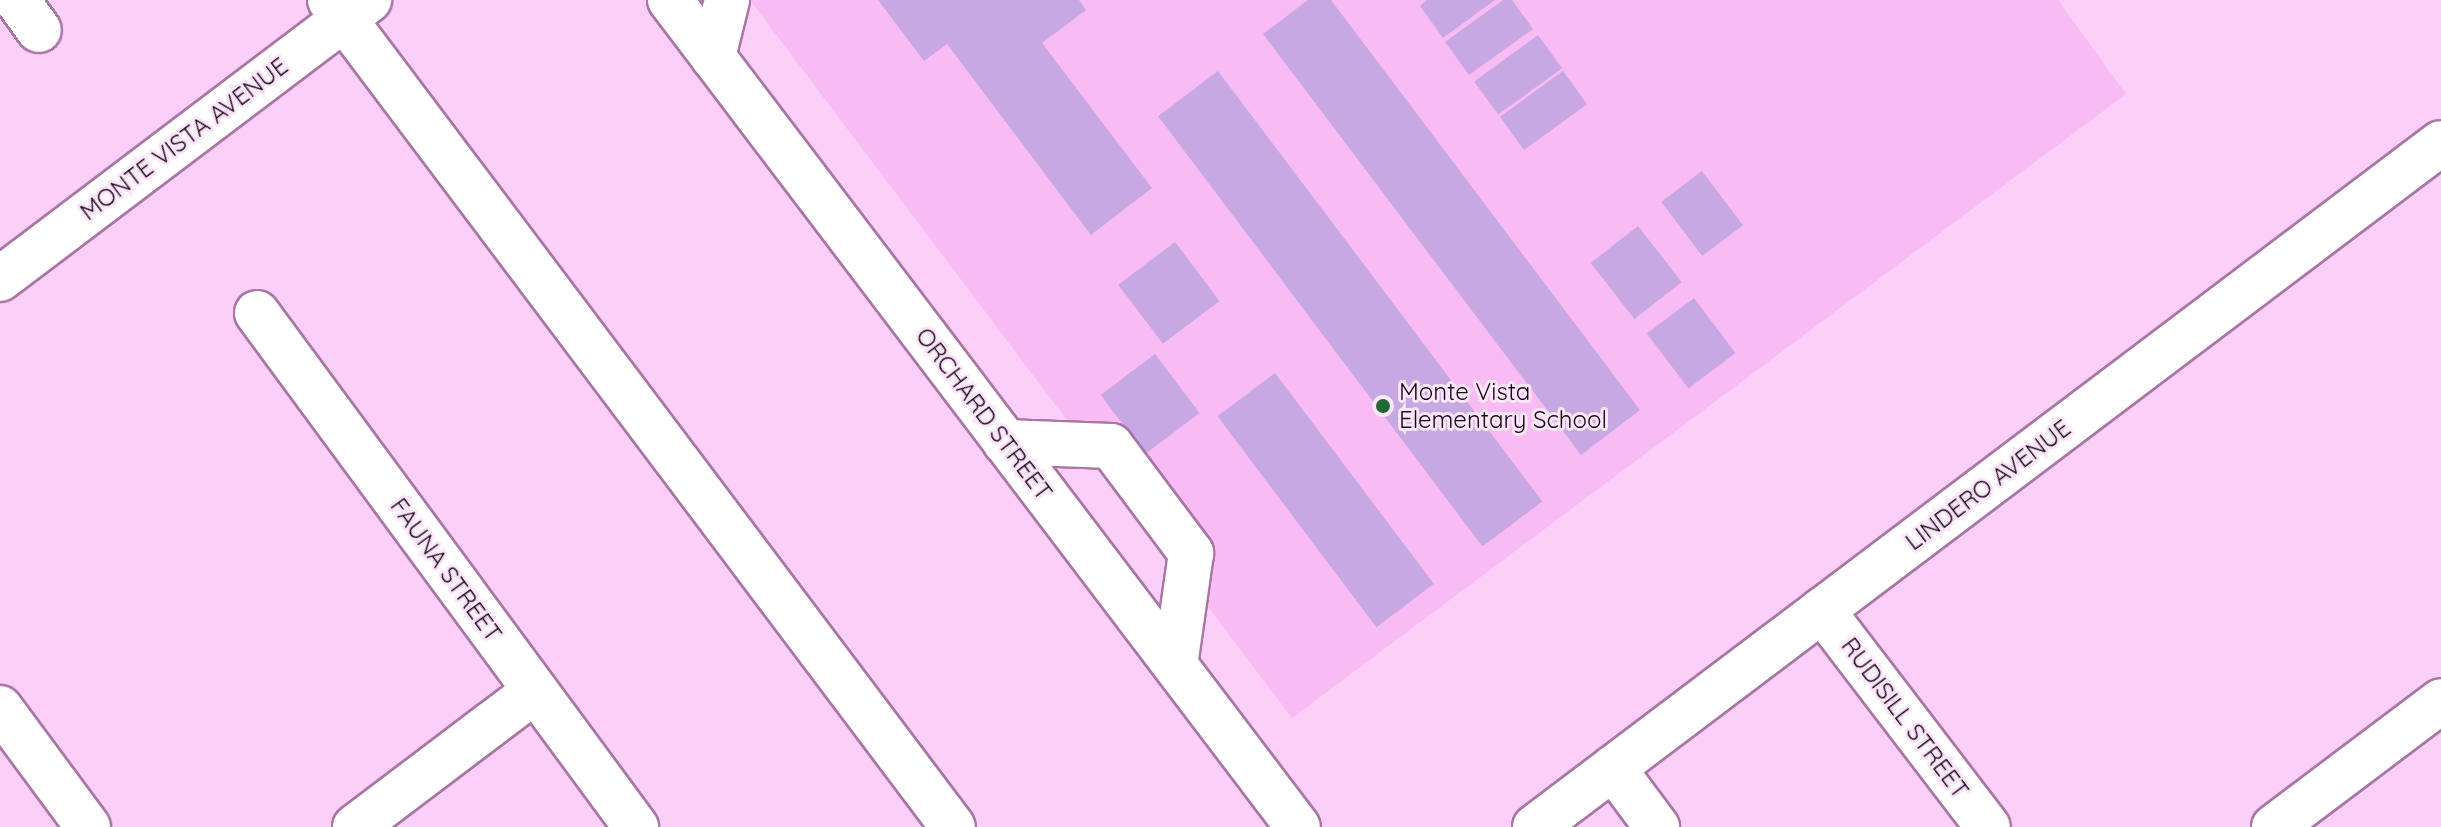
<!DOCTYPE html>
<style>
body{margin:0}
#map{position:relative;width:2441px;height:827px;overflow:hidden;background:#fbcff8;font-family:Quicksand,sans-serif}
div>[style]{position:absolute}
.built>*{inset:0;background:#f8bbf3}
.building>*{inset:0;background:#c8a8e3;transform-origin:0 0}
.roads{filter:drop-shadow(2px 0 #a876a5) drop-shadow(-2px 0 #a876a5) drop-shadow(0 2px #a876a5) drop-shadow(0 -2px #a876a5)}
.minor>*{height:44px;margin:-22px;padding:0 22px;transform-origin:22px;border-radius:22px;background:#fff}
.major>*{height:44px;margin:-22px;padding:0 22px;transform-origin:22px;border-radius:22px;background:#fff}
.dots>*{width:22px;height:22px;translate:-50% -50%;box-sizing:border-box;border:4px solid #fbe5f9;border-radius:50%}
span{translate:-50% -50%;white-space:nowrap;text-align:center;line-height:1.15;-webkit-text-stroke:6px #fbe5f9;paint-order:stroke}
.street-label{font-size:24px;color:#180617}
.poi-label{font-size:24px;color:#180617}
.left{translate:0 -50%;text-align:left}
</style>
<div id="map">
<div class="built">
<i style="clip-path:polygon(750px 0,2058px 0,2126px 94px,1292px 718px)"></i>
</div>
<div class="building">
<i style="clip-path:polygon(878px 0,1079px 0,1086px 10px,1042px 43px,1152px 188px,1091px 235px,947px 44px,924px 61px)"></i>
<i style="clip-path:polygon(1308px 0,1331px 0,1640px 410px,1581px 455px,1263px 34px)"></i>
<i style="clip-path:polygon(1427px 0,1495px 0,1443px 38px,1420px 6px)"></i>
<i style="clip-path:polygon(1503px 0,1512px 0,1533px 29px,1469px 75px,1445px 42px)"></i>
<i style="left:1538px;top:35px;width:41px;height:79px;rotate:54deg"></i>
<i style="left:1218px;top:71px;width:539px;height:75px;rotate:53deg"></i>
<i style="left:1563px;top:71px;width:41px;height:78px;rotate:54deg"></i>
<i style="left:1702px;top:171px;width:68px;height:51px;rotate:53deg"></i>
<i style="left:1638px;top:226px;width:71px;height:60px;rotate:52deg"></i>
<i style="left:1175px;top:242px;width:74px;height:71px;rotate:53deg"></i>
<i style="left:1694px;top:298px;width:69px;height:59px;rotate:53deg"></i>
<i style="left:1155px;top:354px;width:74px;height:68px;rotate:53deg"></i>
<i style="left:1275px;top:373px;width:264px;height:72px;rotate:53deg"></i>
</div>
<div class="roads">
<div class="minor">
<i style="left:17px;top:0;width:37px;rotate:54deg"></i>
<i style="left:330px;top:0;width:1035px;rotate:53.01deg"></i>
<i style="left:670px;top:0;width:1038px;rotate:52.79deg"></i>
<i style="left:713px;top:57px;width:59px;rotate:-76.2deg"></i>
<i style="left:257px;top:313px;width:639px;rotate:53.6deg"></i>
<i style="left:1005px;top:442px;width:106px;rotate:2.2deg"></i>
<i style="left:1111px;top:446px;width:134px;rotate:53.2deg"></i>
<i style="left:1191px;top:553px;width:113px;rotate:98.1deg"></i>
<i style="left:1822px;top:610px;width:273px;rotate:52.6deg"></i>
<i style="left:0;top:708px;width:148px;rotate:53.5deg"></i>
<i style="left:1613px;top:768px;width:74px;rotate:53.3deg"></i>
<i style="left:355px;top:827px;width:226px;rotate:-37.1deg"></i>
<i style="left:1535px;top:827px;width:1135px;rotate:-37.05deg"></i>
<i style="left:2274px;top:827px;width:209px;rotate:-37deg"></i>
</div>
<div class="major">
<i style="left:0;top:279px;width:463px;rotate:-37.1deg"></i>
</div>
</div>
<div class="dots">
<i style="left:1383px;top:406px;background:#226834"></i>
</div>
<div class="street-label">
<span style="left:184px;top:139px;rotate:-37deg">MONTE VISTA AVENUE</span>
<span style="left:984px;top:414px;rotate:53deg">ORCHARD STREET</span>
<span style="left:1988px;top:485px;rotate:-37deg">LINDERO AVENUE</span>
<span style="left:446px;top:570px;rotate:54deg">FAUNA STREET</span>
<span style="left:1905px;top:718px;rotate:53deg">RUDISILL STREET</span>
</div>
<div class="poi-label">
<span class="left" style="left:1399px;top:406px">Monte Vista<br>Elementary School</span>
</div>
</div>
